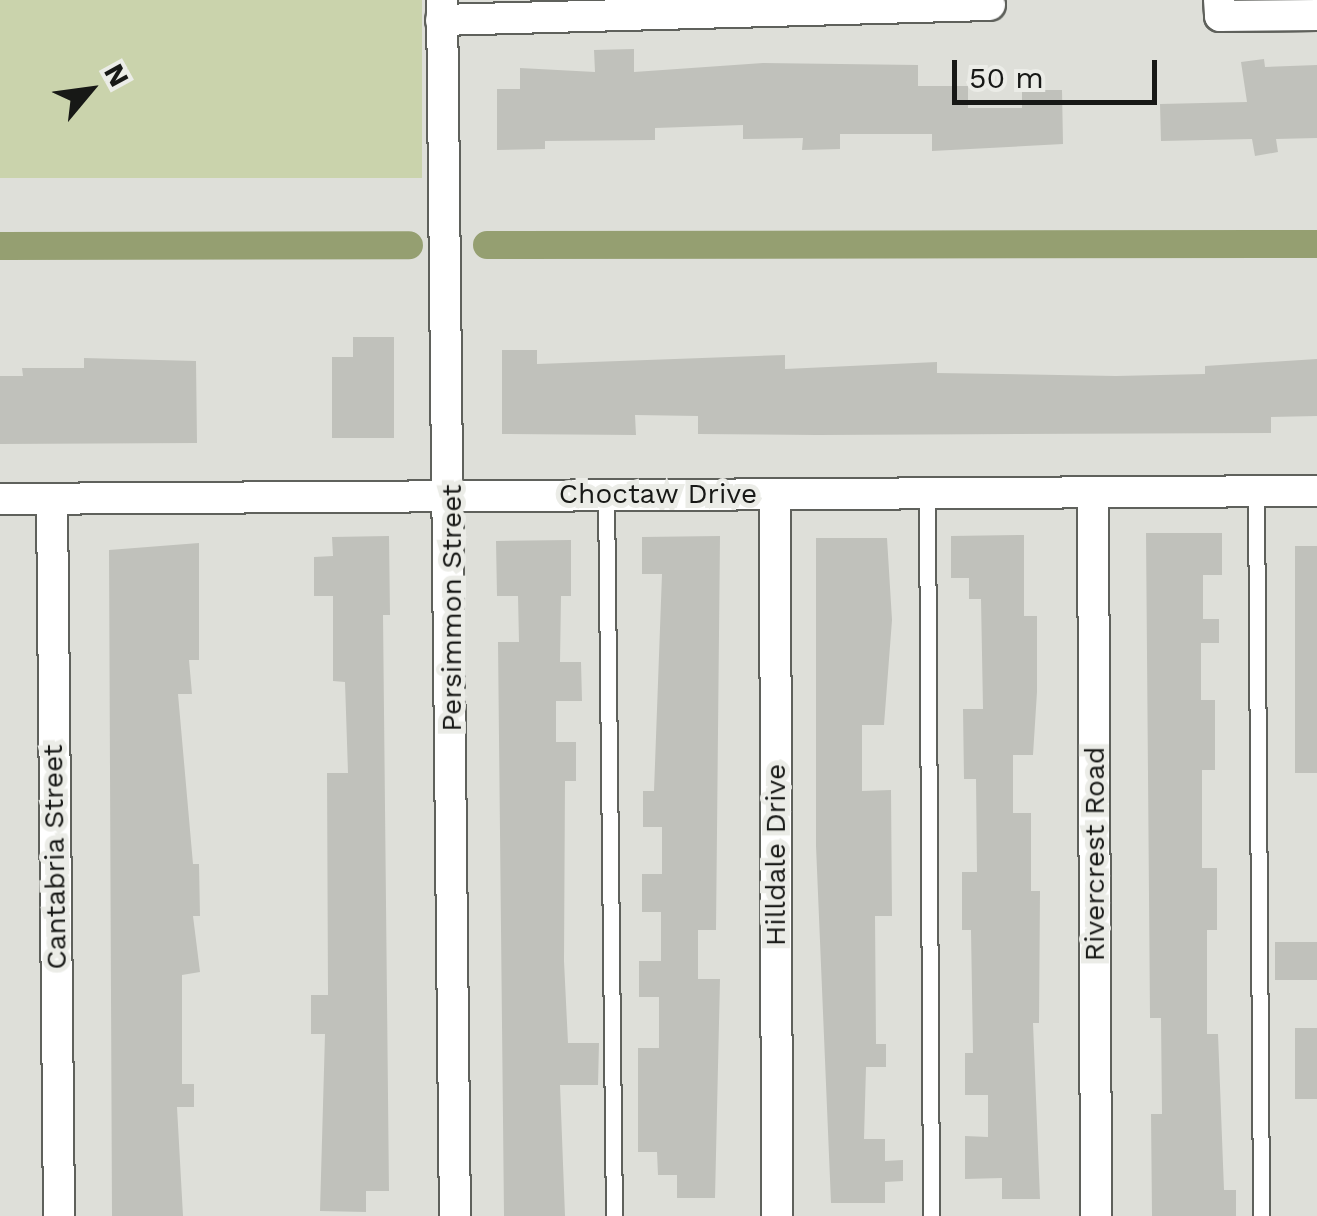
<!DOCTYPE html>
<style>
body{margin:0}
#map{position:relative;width:1317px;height:1216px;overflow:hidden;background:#dedfd9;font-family:"Work Sans",sans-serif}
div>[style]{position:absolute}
.green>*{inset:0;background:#cad3ac;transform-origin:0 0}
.canal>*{height:28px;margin:-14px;padding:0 14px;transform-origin:14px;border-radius:14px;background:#959f71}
.building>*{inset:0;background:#c0c1bb;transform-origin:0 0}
.roads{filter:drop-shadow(2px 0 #5f615c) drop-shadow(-2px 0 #5f615c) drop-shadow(0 2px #5f615c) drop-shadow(0 -2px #5f615c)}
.lane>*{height:15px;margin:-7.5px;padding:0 7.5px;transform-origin:7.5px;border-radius:7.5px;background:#fff}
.street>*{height:30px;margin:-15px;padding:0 15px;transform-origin:15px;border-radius:15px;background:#fff}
span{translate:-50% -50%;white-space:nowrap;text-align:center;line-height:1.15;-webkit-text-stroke:10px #ebece7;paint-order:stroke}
.street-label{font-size:28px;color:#171816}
.north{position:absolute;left:40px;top:40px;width:100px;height:100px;-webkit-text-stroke:8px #ebece7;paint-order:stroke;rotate:61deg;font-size:28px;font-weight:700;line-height:40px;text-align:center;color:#171816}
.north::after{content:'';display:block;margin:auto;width:35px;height:45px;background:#171816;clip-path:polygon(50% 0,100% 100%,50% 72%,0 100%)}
.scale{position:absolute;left:952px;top:60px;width:205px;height:45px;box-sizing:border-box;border:5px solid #171816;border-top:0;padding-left:12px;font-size:30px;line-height:35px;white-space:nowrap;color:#171816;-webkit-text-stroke:8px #ebece7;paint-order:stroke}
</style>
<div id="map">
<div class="green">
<i style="left:0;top:0;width:422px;height:178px"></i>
</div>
<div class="canal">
<i style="left:487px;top:245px;width:830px;rotate:-0.07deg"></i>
<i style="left:0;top:246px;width:409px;rotate:-0.1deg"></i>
</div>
<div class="building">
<i style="clip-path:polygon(634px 49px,634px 72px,763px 63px,918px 65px,918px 86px,968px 86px,968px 108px,1022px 108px,1022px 90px,1062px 90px,1063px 144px,932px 151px,932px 134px,840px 134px,840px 149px,802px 150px,803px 138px,743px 139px,743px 125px,655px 128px,655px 140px,545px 141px,545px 149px,497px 150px,497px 89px,520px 89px,520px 68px,595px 72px,594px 50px)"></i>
<i style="clip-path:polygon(1264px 59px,1265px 67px,1317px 65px,1317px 138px,1276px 139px,1278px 152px,1255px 156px,1252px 139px,1161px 141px,1160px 104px,1247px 102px,1241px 62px)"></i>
<i style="clip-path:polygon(353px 337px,394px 337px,394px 438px,332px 438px,332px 357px,353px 357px)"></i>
<i style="clip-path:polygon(502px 350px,537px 350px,537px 364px,785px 355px,785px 369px,937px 362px,937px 373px,1116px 376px,1205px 374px,1205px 366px,1317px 359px,1317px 416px,1271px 417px,1271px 433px,817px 435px,698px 434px,698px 416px,635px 415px,636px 435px,502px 434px)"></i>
<i style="clip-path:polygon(84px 358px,196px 361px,197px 443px,0 444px,0 376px,23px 376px,22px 368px,84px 368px)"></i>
<i style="clip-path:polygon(1146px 533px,1222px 533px,1222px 575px,1203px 575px,1203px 619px,1219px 619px,1219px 643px,1201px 643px,1201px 700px,1215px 700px,1215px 770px,1202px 770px,1202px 868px,1217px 868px,1217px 930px,1207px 930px,1207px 1034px,1218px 1034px,1224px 1190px,1236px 1190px,1236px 1216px,1152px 1216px,1151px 1114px,1162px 1114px,1161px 1018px,1150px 1018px)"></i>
<i style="clip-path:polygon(1024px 535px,1024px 616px,1037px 616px,1037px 692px,1033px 755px,1013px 755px,1013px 813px,1031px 813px,1031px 891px,1040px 891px,1039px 1023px,1033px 1023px,1040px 1199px,1002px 1199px,1002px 1178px,965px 1179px,965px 1136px,988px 1137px,988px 1095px,965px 1095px,965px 1053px,973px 1053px,971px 930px,962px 930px,962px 872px,977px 872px,976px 779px,964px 779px,963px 709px,983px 709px,981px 599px,969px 599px,969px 578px,951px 578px,951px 536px)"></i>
<i style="clip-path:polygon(389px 536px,390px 615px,383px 615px,389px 1191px,366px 1191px,366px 1212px,320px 1211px,325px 1034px,311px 1034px,311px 995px,328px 995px,327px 773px,348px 773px,345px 682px,333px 681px,333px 596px,314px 596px,314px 557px,333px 556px,332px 537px)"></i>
<i style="clip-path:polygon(720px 536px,716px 930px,698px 930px,698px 979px,720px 979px,715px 1198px,677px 1198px,677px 1175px,658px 1175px,657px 1152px,638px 1152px,638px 1048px,659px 1048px,659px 997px,639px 997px,639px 961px,661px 961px,661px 912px,642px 912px,642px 874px,662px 874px,662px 827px,643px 827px,643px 791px,654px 791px,662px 574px,642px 574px,642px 537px)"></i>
<i style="clip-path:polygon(816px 538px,887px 538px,892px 620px,884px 725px,862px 725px,862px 791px,891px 790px,892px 916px,875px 916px,876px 1044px,886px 1044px,886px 1067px,866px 1067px,864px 1139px,885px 1139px,885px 1161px,903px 1160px,903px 1181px,885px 1182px,885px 1203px,831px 1203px,816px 846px)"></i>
<i style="clip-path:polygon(571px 540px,571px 596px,561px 596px,560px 662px,581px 662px,582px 701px,556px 701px,556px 742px,576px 742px,576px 781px,565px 781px,564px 961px,568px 1043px,599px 1043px,598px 1085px,560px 1085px,565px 1216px,504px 1216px,498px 642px,519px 642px,518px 596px,497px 596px,496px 541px)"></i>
<i style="clip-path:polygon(199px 543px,199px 660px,189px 660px,192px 694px,178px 694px,193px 864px,199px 864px,200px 916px,193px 916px,200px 972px,182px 975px,182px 1084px,194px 1084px,194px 1107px,177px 1107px,183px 1216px,112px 1216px,109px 550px)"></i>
<i style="left:1317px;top:546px;width:227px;height:22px;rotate:90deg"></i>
<i style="left:1317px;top:942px;width:38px;height:42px;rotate:90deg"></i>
<i style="left:1295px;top:1028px;width:22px;height:71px"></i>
</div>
<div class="roads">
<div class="lane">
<i style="left:1256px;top:491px;width:725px;rotate:89.6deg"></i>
<i style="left:606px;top:493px;width:723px;rotate:89.37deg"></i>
<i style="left:927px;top:494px;width:722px;rotate:89.68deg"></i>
</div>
<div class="street">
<i style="left:442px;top:0;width:1216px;rotate:89.39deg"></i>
<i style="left:1219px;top:0;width:16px;rotate:86deg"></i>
<i style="left:1220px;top:16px;width:97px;rotate:-0.6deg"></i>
<i style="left:441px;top:20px;width:549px;rotate:-1.57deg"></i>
<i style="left:1093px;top:492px;width:724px;rotate:89.76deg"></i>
<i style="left:775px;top:495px;width:721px;rotate:89.84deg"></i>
<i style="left:0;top:499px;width:1317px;rotate:-0.35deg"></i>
<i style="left:52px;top:499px;width:717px;rotate:89.44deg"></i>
</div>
</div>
<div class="street-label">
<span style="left:658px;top:494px">Choctaw Drive</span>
<span style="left:452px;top:608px;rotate:-90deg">Persimmon Street</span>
<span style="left:1095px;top:854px;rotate:-90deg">Rivercrest Road</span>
<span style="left:776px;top:855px;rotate:-90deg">Hilldale Drive</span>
<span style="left:55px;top:857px;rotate:-91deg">Cantabria Street</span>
</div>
<div class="north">N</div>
<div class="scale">50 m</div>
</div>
